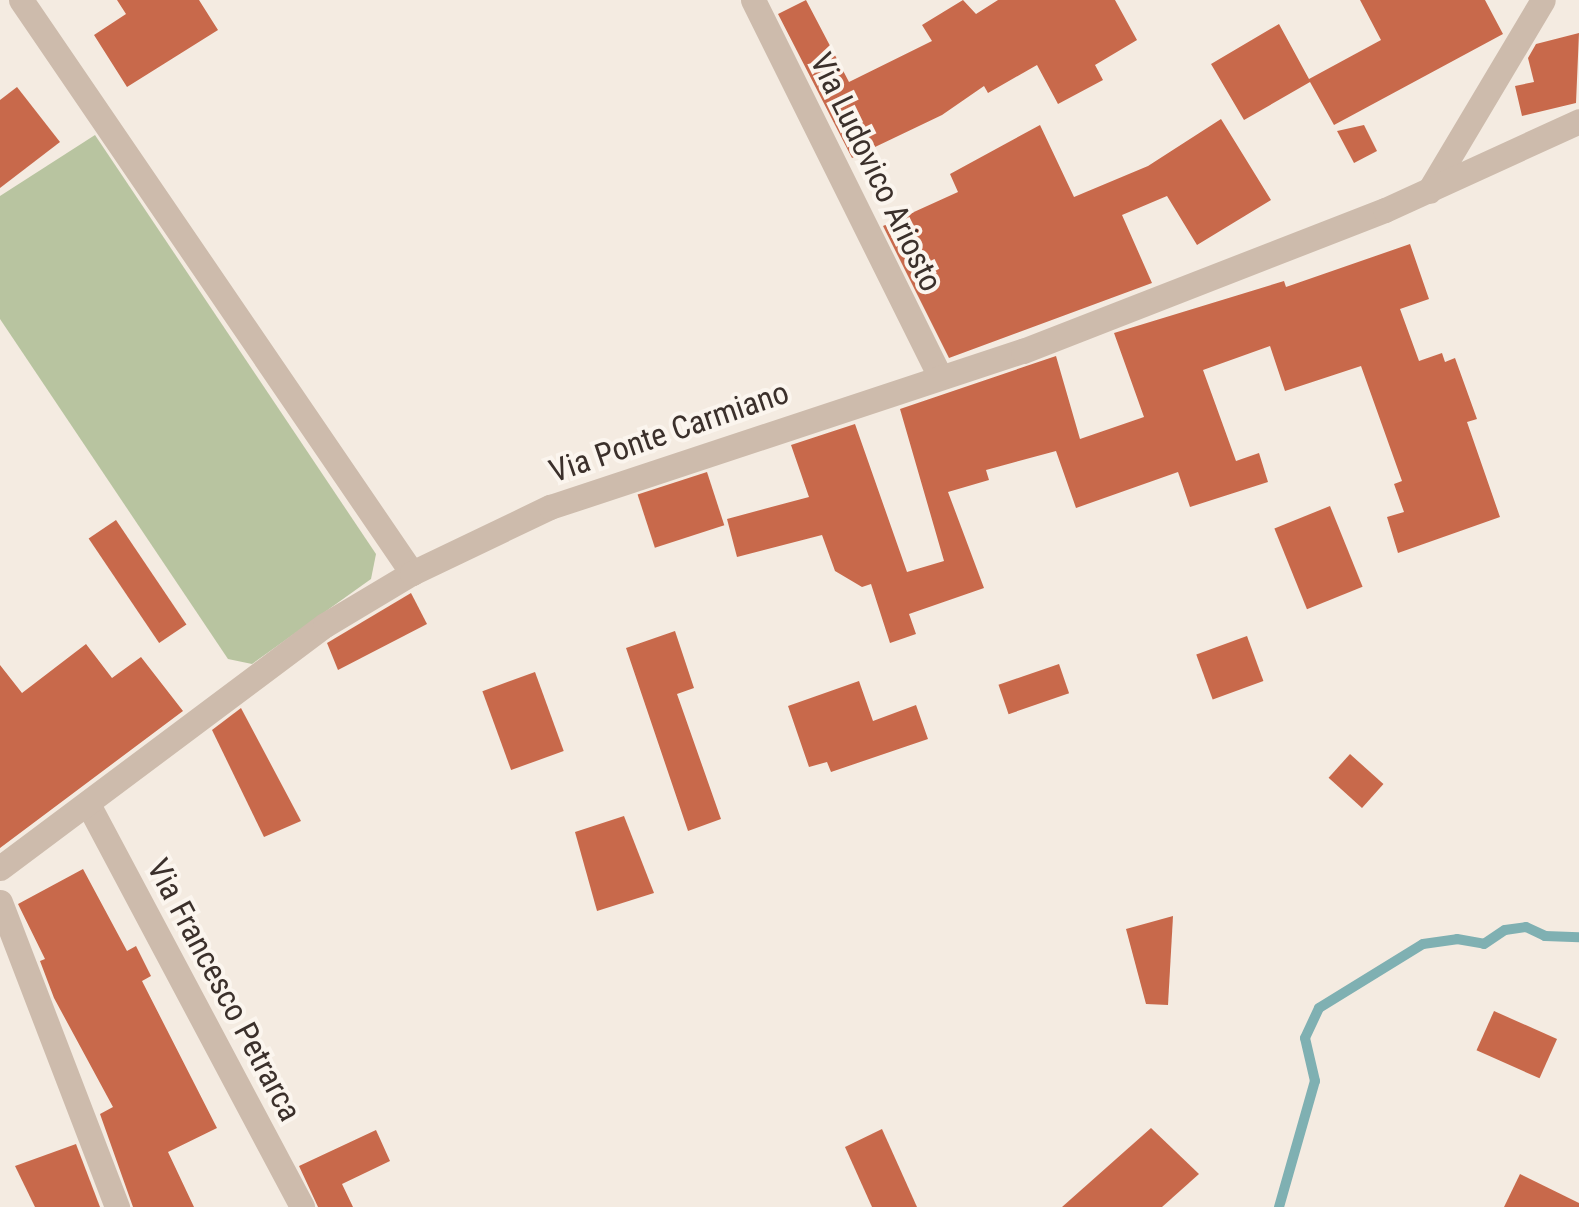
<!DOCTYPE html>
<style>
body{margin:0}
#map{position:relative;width:1579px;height:1207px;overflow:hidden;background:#f4ebe1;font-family:"Roboto Condensed",sans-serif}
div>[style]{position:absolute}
.green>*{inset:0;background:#b8c4a0}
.stream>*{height:10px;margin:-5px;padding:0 5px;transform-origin:5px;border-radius:5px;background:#7fb0b2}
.building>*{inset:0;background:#c8694b;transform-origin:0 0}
.minor>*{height:25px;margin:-12.5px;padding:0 12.5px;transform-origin:12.5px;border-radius:12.5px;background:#cdbbac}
span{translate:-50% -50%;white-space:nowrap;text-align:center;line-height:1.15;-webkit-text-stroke:8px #fbf5ee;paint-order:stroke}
.street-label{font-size:32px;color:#3b302b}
</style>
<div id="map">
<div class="green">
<i style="clip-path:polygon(95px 135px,376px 554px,371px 579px,252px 664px,228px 659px,0 319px,0 196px)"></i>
</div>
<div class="stream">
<i style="left:1279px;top:1207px;width:131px;rotate:-74.1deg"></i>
<i style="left:1315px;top:1081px;width:44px;rotate:-103.1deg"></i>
<i style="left:1305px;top:1038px;width:33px;rotate:-65deg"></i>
<i style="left:1319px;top:1008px;width:122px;rotate:-31.6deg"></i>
<i style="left:1423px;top:944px;width:34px;rotate:-8deg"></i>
<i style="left:1457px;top:939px;width:27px;rotate:10deg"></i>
<i style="left:1484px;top:944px;width:25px;rotate:-34deg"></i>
<i style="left:1505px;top:930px;width:21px;rotate:-8deg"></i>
<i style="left:1526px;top:927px;width:21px;rotate:25deg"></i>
<i style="left:1545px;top:936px;width:34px;rotate:2deg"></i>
</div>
<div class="building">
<i style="clip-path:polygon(117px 0,199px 0,218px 30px,127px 87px,94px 35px,126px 14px)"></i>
<i style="clip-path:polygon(806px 0,849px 82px,932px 41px,922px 25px,963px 0,976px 14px,998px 0,1115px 0,1137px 40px,1095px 65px,1103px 80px,1058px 104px,1037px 65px,988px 93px,984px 86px,942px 115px,852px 158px,778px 14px)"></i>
<i style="clip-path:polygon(1360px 0,1485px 0,1503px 34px,1334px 125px,1310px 82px,1244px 120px,1211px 64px,1279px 24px,1309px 79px,1381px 40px)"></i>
<i style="clip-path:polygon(1579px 33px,1576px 103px,1522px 116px,1515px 86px,1534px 82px,1528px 58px,1536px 44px)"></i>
<i style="clip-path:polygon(17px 87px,60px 142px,0 188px,0 100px)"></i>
<i style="clip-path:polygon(1221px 119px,1271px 200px,1197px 245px,1167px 196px,1122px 215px,1152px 283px,949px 358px,883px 226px,958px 192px,950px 174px,1040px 125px,1074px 197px,1148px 166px)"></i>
<i style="clip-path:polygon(1364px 125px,1377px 151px,1354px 163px,1337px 131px)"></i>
<i style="clip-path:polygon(1410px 244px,1429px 299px,1400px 309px,1419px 361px,1442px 353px,1445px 362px,1455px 358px,1477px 419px,1467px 422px,1500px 517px,1398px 553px,1387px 517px,1404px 512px,1394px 484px,1402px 481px,1361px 366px,1285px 391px,1270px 346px,1203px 370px,1236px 461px,1259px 453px,1268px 482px,1190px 507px,1178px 472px,1076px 508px,1056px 451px,986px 470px,989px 480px,948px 492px,984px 588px,909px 614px,916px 634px,890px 643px,871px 584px,862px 587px,835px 571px,822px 535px,737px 557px,727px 519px,809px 497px,791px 445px,855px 424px,907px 572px,944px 561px,900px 409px,1056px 356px,1080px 439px,1144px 417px,1114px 333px,1284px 281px,1286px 287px)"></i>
<i style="left:707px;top:472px;width:56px;height:73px;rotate:72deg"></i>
<i style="left:1330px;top:506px;width:87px;height:60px;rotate:68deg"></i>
<i style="left:116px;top:520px;width:126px;height:33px;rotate:56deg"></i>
<i style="clip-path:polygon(411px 593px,427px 624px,338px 670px,327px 643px)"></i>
<i style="clip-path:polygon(675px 631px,694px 688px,677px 694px,721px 819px,688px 831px,626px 648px)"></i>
<i style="left:1247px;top:636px;width:48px;height:54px;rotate:70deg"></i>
<i style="clip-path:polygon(86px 644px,112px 678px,141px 657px,183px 711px,0 848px,0 665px,22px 693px)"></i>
<i style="left:1059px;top:664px;width:31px;height:64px;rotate:71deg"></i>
<i style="left:535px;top:672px;width:84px;height:56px;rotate:70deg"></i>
<i style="clip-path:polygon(859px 681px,873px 721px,916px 705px,928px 739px,831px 772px,827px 762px,809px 767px,788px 706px)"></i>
<i style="clip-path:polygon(241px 708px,301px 821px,264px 837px,212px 730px)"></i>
<i style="left:1350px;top:754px;width:45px;height:32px;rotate:42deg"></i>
<i style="clip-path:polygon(624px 816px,654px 893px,597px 911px,575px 832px)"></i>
<i style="clip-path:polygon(83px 869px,127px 951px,136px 946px,151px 976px,142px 981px,217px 1128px,168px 1152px,194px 1207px,133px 1207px,100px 1114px,113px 1107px,54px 998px,40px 961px,45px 959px,18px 904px)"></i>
<i style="clip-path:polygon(1173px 916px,1168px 1005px,1146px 1004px,1126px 929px)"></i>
<i style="left:1494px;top:1011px;width:69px;height:43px;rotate:24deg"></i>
<i style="clip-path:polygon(1151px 1128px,1199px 1174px,1162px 1207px,1062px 1207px)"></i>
<i style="clip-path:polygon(882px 1129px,917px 1207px,872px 1207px,845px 1147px)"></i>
<i style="clip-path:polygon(376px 1130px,390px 1161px,342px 1184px,353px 1207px,318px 1207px,299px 1166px)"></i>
<i style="clip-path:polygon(76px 1144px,100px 1207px,35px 1207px,15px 1166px)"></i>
<i style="clip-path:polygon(1520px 1174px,1579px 1203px,1579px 1207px,1504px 1207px)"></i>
</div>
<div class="minor">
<i style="left:21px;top:0;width:694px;rotate:55.69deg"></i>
<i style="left:753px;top:0;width:419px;rotate:63.6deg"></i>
<i style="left:1429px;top:191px;width:222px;rotate:-59.2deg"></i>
<i style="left:88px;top:804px;width:456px;rotate:62deg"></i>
<i style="left:0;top:868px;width:406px;rotate:-36.8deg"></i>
<i style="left:325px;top:625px;width:101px;rotate:-30.9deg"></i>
<i style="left:412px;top:573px;width:153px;rotate:-25.6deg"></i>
<i style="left:550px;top:507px;width:498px;rotate:-18.3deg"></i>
<i style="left:1023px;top:351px;width:388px;rotate:-21.3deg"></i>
<i style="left:1385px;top:210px;width:213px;rotate:-24.6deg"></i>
<i style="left:0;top:902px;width:327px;rotate:69deg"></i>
</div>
<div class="street-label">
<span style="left:876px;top:172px;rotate:64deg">Via Ludovico Ariosto</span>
<span style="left:669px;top:432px;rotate:-19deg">Via Ponte Carmiano</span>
<span style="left:224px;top:990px;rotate:62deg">Via Francesco Petrarca</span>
</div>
</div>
